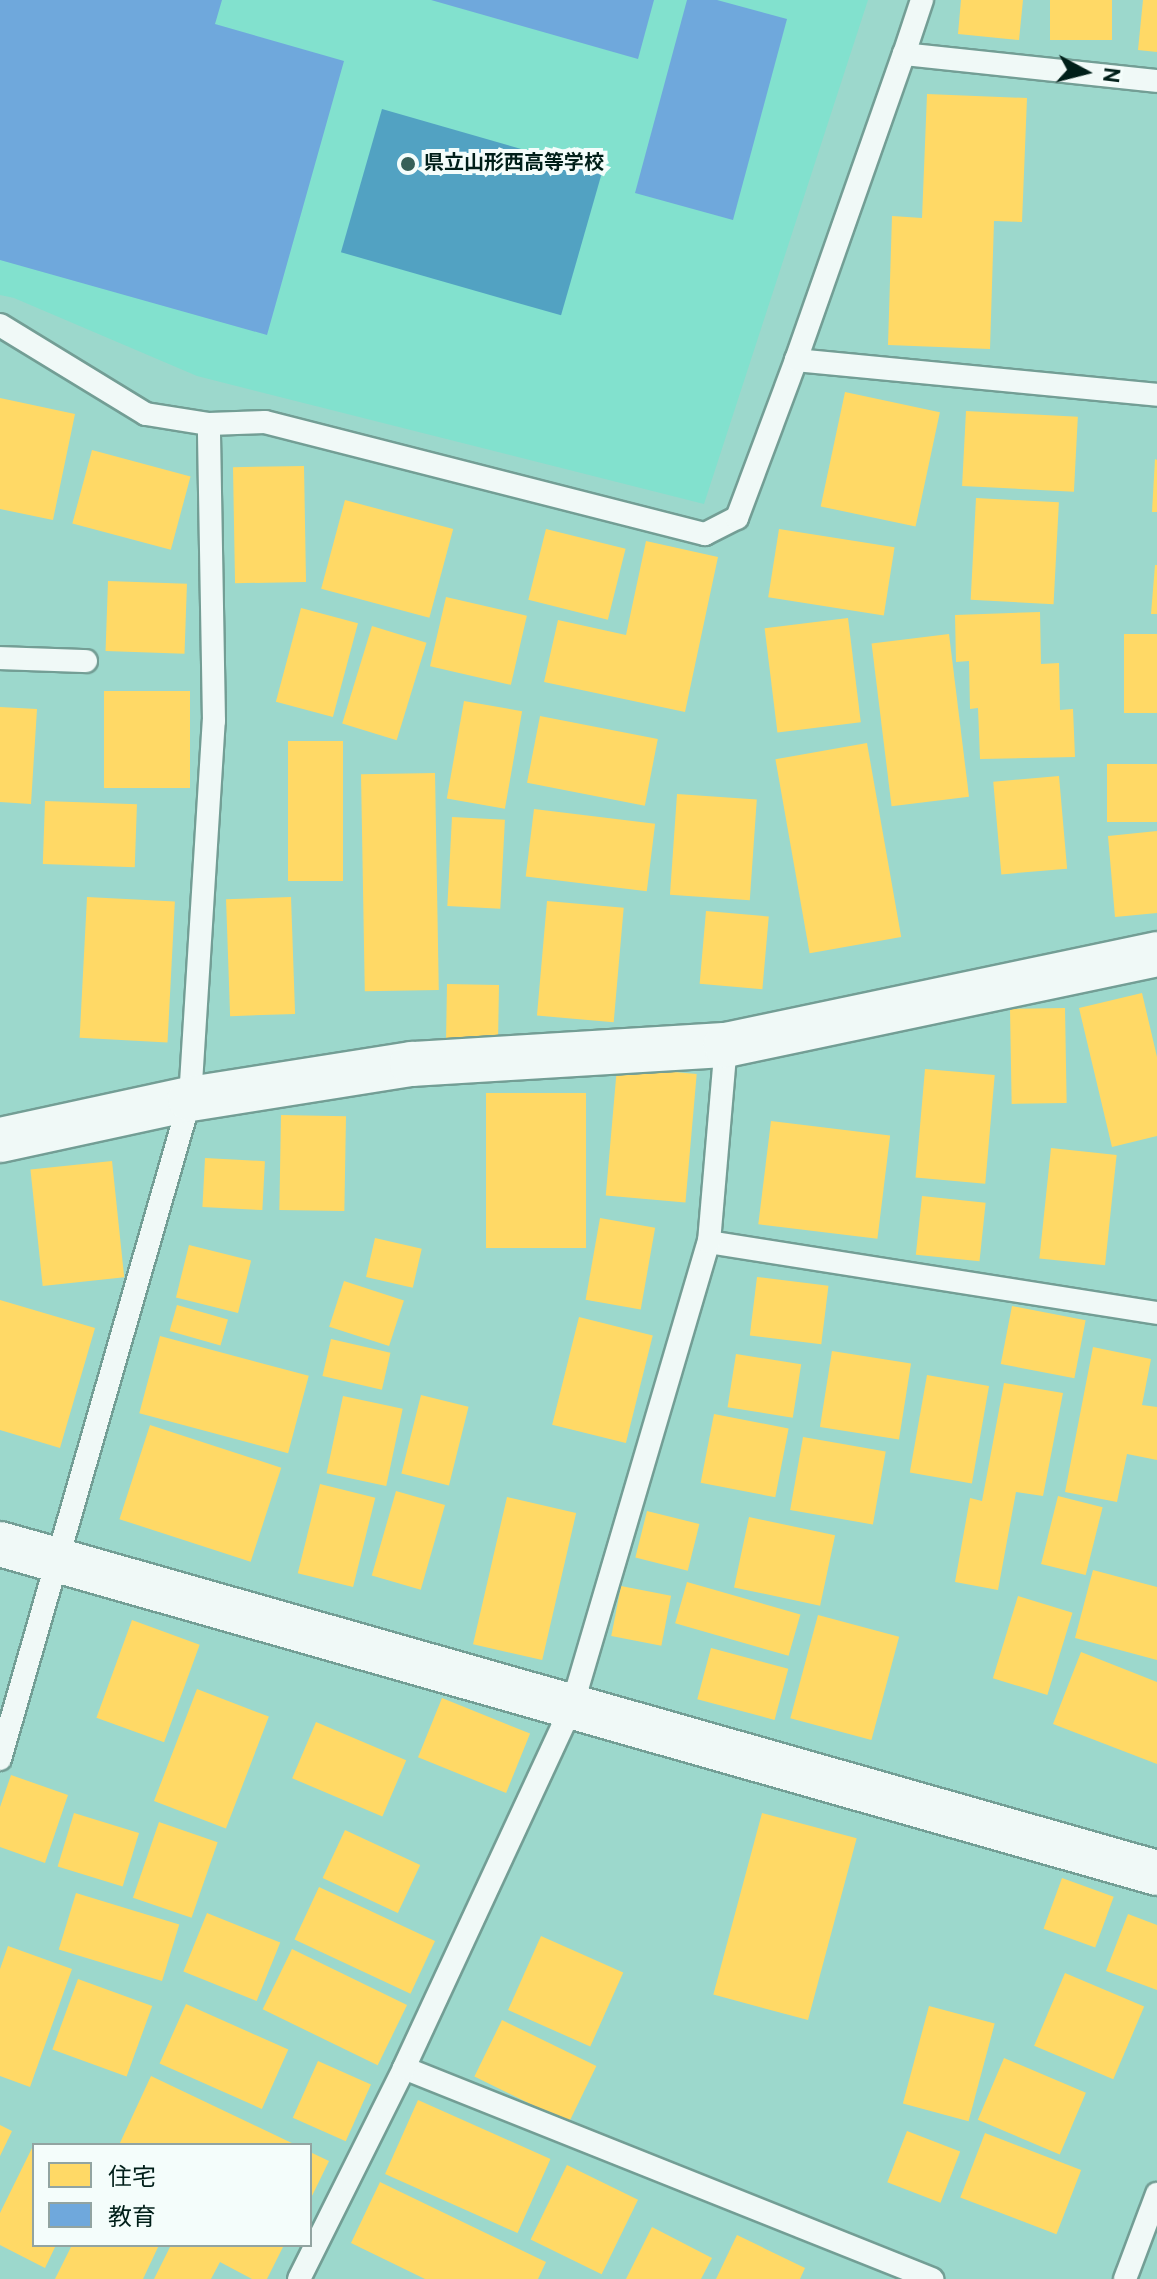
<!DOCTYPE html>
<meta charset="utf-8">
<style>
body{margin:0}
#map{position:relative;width:1157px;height:2279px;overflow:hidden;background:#9cd8cc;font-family:Overpass,"Noto Sans JP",sans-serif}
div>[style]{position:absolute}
.built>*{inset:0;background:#82e1ce}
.water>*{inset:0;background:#52a2c2;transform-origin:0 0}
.homes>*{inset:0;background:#ffd966;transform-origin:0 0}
.schools>*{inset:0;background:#6fa8dc}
.roads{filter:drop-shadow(2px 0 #739e95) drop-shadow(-2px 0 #739e95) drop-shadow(0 2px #739e95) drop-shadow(0 -2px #739e95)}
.service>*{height:22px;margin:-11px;padding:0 11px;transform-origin:11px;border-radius:11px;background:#f0f9f7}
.minor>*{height:44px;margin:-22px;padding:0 22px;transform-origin:22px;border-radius:22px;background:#f0f9f7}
.dots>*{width:22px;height:22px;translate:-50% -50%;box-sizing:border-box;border:4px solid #f4fdfb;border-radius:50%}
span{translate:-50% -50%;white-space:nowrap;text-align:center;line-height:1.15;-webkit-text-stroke:8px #f4fdfb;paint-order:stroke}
.poi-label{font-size:20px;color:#001f19;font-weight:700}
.left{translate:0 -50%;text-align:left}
.legend{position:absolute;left:32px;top:2143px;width:280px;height:104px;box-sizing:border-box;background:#f4fdfb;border:2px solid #92a4a1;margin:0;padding:10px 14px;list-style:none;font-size:24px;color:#001f19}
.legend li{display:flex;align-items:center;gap:16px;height:40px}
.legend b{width:40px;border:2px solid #92a4a1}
.north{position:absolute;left:1045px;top:32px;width:80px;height:80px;-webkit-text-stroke:6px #f4fdfb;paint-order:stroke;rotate:97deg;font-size:22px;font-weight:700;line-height:32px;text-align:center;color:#001f19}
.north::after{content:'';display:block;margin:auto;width:28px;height:36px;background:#001f19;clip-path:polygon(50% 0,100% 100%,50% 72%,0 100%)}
</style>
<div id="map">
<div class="built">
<i style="clip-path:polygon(0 0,868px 0,704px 504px,197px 376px,14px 298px,0 295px)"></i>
</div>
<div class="water">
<i style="left:382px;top:109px;width:229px;height:149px;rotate:16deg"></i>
</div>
<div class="homes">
<i style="clip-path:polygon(961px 0,1023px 0,1019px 40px,958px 34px)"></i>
<i style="left:1050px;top:0;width:62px;height:40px"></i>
<i style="clip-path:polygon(1143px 0,1157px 0,1157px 52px,1138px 50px)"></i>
<i style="clip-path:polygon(927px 94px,1027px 98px,1022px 222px,994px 221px,990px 349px,888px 345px,892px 216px,922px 218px)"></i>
<i style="left:845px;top:392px;width:97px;height:117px;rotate:12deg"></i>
<i style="clip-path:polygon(0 398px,75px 414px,53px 520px,0 509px)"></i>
<i style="left:966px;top:411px;width:112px;height:75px;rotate:3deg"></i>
<i style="left:92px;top:450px;width:102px;height:76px;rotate:15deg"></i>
<i style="clip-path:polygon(1155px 459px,1157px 460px,1157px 512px,1152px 512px)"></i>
<i style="left:304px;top:466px;width:116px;height:71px;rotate:89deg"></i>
<i style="left:976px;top:498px;width:83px;height:102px;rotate:3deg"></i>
<i style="left:345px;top:500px;width:112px;height:92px;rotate:15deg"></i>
<i style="left:546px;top:529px;width:82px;height:73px;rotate:14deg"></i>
<i style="left:779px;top:529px;width:117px;height:69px;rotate:9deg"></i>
<i style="clip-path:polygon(646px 541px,718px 557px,685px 712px,544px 682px,558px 620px,626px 635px)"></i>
<i style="clip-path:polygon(1155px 565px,1157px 565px,1157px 614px,1151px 614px)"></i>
<i style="left:108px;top:581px;width:79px;height:70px;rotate:2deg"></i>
<i style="left:446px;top:597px;width:83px;height:71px;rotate:13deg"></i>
<i style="left:301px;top:608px;width:59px;height:97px;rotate:15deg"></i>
<i style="clip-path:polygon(1040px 612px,1041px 664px,1059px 663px,1060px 710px,1073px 709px,1075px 757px,980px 759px,978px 708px,970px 709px,969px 661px,956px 662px,955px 615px)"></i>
<i style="left:848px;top:618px;width:105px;height:84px;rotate:83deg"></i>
<i style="left:372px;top:626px;width:57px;height:102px;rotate:17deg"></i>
<i style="left:949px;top:634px;width:164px;height:78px;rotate:83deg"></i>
<i style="left:1157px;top:634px;width:79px;height:33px;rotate:90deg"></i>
<i style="left:104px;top:691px;width:86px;height:97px"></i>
<i style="left:464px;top:701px;width:59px;height:99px;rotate:10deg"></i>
<i style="clip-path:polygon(0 707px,37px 709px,31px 804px,0 802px)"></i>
<i style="left:540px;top:716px;width:120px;height:68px;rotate:11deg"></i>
<i style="left:288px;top:741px;width:55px;height:140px"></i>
<i style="left:867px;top:743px;width:197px;height:93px;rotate:80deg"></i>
<i style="left:1157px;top:764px;width:58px;height:50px;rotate:90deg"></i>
<i style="left:435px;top:773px;width:217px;height:74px;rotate:89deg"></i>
<i style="left:1059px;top:776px;width:93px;height:66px;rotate:85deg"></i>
<i style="left:677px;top:794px;width:80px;height:101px;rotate:4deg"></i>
<i style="left:45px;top:801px;width:92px;height:63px;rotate:2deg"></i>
<i style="left:534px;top:809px;width:122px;height:68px;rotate:7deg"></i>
<i style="left:452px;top:817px;width:53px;height:89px;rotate:3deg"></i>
<i style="clip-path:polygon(1157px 831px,1157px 913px,1115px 917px,1108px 836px)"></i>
<i style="left:87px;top:897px;width:88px;height:141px;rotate:3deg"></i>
<i style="left:291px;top:897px;width:117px;height:65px;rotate:88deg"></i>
<i style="left:547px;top:901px;width:77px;height:115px;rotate:5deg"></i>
<i style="left:706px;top:911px;width:63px;height:73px;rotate:5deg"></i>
<i style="left:447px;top:984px;width:52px;height:54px;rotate:1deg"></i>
<i style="clip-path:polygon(1142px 993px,1157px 1057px,1157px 1136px,1112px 1147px,1079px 1008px)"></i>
<i style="left:1065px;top:1008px;width:95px;height:55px;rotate:89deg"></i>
<i style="left:617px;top:1067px;width:80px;height:129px;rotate:5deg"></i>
<i style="left:925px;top:1069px;width:70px;height:109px;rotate:5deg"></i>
<i style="left:486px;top:1093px;width:100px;height:155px"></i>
<i style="left:281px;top:1115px;width:65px;height:95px;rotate:1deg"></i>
<i style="left:771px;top:1121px;width:120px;height:104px;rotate:7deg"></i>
<i style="left:1051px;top:1148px;width:66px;height:111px;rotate:6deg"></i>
<i style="left:205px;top:1158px;width:60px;height:49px;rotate:3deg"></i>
<i style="left:112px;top:1161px;width:117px;height:82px;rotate:84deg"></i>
<i style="left:922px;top:1196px;width:64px;height:59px;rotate:6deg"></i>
<i style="left:600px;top:1218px;width:56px;height:83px;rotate:10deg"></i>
<i style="left:375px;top:1238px;width:48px;height:40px;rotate:13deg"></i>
<i style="left:189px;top:1245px;width:64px;height:54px;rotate:14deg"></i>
<i style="left:757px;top:1277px;width:72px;height:59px;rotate:7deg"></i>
<i style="left:344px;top:1281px;width:63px;height:48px;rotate:18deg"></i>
<i style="clip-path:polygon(0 1300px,95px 1328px,60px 1448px,0 1430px)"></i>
<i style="left:177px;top:1305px;width:53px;height:27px;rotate:16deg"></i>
<i style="left:1012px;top:1306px;width:75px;height:59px;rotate:11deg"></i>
<i style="left:579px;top:1317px;width:76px;height:111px;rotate:14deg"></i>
<i style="left:160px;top:1336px;width:154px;height:80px;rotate:15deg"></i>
<i style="left:331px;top:1339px;width:61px;height:38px;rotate:13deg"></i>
<i style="clip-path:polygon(1093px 1347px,1151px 1359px,1142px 1405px,1157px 1407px,1157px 1460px,1127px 1454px,1117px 1502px,1065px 1492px)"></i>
<i style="left:832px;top:1351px;width:80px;height:77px;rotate:9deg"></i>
<i style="left:736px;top:1354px;width:66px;height:54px;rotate:9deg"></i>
<i style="left:927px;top:1375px;width:63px;height:99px;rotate:10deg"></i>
<i style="clip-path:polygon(1004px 1383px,1063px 1393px,1043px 1496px,1016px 1492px,998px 1590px,955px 1582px,970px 1498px,982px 1501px)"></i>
<i style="left:421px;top:1395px;width:49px;height:81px;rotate:14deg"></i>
<i style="left:343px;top:1396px;width:61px;height:79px;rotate:12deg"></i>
<i style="left:714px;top:1414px;width:76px;height:70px;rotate:11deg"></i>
<i style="left:150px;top:1425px;width:138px;height:99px;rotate:18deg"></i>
<i style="left:803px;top:1437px;width:84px;height:74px;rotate:10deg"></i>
<i style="left:320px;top:1484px;width:57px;height:92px;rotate:14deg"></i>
<i style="left:396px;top:1491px;width:51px;height:88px;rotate:16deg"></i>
<i style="left:1058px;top:1496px;width:46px;height:70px;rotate:14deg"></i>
<i style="left:507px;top:1497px;width:71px;height:151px;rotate:13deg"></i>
<i style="left:647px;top:1511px;width:54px;height:48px;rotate:14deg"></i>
<i style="left:749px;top:1517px;width:88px;height:72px;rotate:12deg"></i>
<i style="clip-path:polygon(1093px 1570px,1157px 1587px,1157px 1660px,1075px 1638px)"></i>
<i style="left:687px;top:1582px;width:118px;height:43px;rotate:16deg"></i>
<i style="left:621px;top:1586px;width:51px;height:51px;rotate:11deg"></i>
<i style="left:1018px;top:1596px;width:57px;height:86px;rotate:17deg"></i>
<i style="left:818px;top:1615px;width:84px;height:107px;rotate:15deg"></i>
<i style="left:132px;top:1620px;width:72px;height:104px;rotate:20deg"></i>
<i style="left:711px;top:1648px;width:80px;height:53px;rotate:15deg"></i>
<i style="clip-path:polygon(1081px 1652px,1157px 1682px,1157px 1764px,1053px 1724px)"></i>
<i style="left:197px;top:1689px;width:77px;height:120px;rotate:21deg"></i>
<i style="left:442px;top:1698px;width:95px;height:64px;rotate:22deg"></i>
<i style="left:316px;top:1722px;width:98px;height:61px;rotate:23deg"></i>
<i style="clip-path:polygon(11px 1775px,68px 1795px,45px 1863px,0 1847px,0 1807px)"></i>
<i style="left:74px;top:1813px;width:68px;height:56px;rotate:17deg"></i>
<i style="left:762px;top:1813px;width:98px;height:188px;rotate:15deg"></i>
<i style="left:159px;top:1822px;width:62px;height:80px;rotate:19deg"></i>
<i style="left:345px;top:1830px;width:83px;height:53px;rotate:25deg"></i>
<i style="left:1062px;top:1878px;width:55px;height:54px;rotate:20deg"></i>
<i style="left:319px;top:1887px;width:128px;height:58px;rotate:25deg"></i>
<i style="left:76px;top:1893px;width:108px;height:59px;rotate:17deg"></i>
<i style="left:207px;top:1913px;width:79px;height:63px;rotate:22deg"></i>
<i style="clip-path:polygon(1128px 1914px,1157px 1925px,1157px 1990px,1106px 1971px)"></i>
<i style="left:541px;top:1936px;width:90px;height:81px;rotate:24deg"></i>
<i style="clip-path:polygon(8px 1946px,72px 1969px,30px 2087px,0 2076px,0 1969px)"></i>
<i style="left:292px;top:1949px;width:128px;height:67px;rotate:26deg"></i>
<i style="left:1065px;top:1973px;width:86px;height:79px;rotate:23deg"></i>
<i style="left:78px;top:1979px;width:79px;height:75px;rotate:20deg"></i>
<i style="left:186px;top:2004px;width:112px;height:65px;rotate:24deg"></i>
<i style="left:929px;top:2006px;width:68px;height:101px;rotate:15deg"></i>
<i style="left:502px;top:2020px;width:105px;height:63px;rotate:26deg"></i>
<i style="left:1004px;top:2058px;width:89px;height:67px;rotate:23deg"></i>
<i style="left:318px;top:2061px;width:58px;height:62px;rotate:24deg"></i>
<i style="clip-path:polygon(151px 2076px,296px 2145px,119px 2145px)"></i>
<i style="left:418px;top:2100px;width:145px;height:81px;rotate:24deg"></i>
<i style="clip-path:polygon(0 2125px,12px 2131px,0 2156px)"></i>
<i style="left:907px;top:2131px;width:57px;height:55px;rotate:21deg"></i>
<i style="left:985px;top:2133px;width:103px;height:69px;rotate:21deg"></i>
<i style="clip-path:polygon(34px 2144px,34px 2245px,56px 2245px,45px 2268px,0 2245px,0 2213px)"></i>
<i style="clip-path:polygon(310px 2152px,329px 2161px,310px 2200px)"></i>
<i style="left:567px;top:2165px;width:79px;height:83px;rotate:26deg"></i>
<i style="clip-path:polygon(380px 2182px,546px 2262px,538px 2279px,425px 2279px,351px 2243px)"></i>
<i style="clip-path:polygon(652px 2227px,712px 2258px,701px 2279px,626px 2279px)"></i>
<i style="clip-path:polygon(737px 2235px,805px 2268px,800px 2279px,716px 2279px)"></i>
<i style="clip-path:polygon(72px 2245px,159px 2245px,143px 2279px,55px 2279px)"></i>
<i style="clip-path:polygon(171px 2245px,284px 2245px,267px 2279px,252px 2279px,220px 2262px,211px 2279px,154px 2279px)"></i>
</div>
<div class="schools">
<i style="clip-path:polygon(0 0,222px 0,215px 24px,344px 61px,267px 335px,0 260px)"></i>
<i style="clip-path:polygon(431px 0,654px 0,638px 59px)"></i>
<i style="clip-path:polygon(687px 0,717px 0,787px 19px,733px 220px,635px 193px)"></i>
</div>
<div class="roads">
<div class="service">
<i style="left:904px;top:54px;width:57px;rotate:-71.6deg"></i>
<i style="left:0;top:325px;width:171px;rotate:31.4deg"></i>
<i style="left:146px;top:414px;width:64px;rotate:9deg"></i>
<i style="left:209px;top:424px;width:56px;rotate:-2deg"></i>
<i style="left:265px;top:422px;width:454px;rotate:14.3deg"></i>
<i style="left:705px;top:534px;width:36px;rotate:-27deg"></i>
<i style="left:737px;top:518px;width:169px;rotate:-69.5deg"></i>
<i style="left:796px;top:360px;width:324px;rotate:-70.6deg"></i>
<i style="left:904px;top:54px;width:254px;rotate:6.1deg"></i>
<i style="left:796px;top:360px;width:363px;rotate:5.5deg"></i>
<i style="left:0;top:658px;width:86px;rotate:2deg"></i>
<i style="left:709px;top:1242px;width:454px;rotate:9deg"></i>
<i style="left:0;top:1759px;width:687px;rotate:-73.94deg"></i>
<i style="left:190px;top:1099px;width:379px;rotate:-86.4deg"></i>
<i style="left:214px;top:721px;width:297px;rotate:-91deg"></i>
<i style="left:404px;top:2068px;width:569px;rotate:21.78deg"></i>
<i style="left:299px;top:2279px;width:236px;rotate:-63.5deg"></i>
<i style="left:404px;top:2068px;width:399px;rotate:-65.1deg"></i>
<i style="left:572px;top:1706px;width:484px;rotate:-73.6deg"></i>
<i style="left:709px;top:1242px;width:198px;rotate:-85.1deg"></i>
<i style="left:1125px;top:2279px;width:91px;rotate:-69.4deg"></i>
</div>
<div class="minor">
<i style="left:0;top:1140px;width:194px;rotate:-12.2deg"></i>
<i style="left:190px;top:1099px;width:225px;rotate:-9deg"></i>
<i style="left:412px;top:1064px;width:315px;rotate:-3.5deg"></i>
<i style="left:726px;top:1045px;width:441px;rotate:-11.9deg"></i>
<i style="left:0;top:1544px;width:1203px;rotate:15.87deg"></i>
</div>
</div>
<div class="dots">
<i style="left:408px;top:164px;background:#376058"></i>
</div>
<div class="poi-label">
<span class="left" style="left:424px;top:164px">県立山形西高等学校</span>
</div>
<ul class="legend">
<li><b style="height:22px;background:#ffd966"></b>住宅</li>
<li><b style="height:22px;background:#6fa8dc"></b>教育</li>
</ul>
<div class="north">N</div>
</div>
